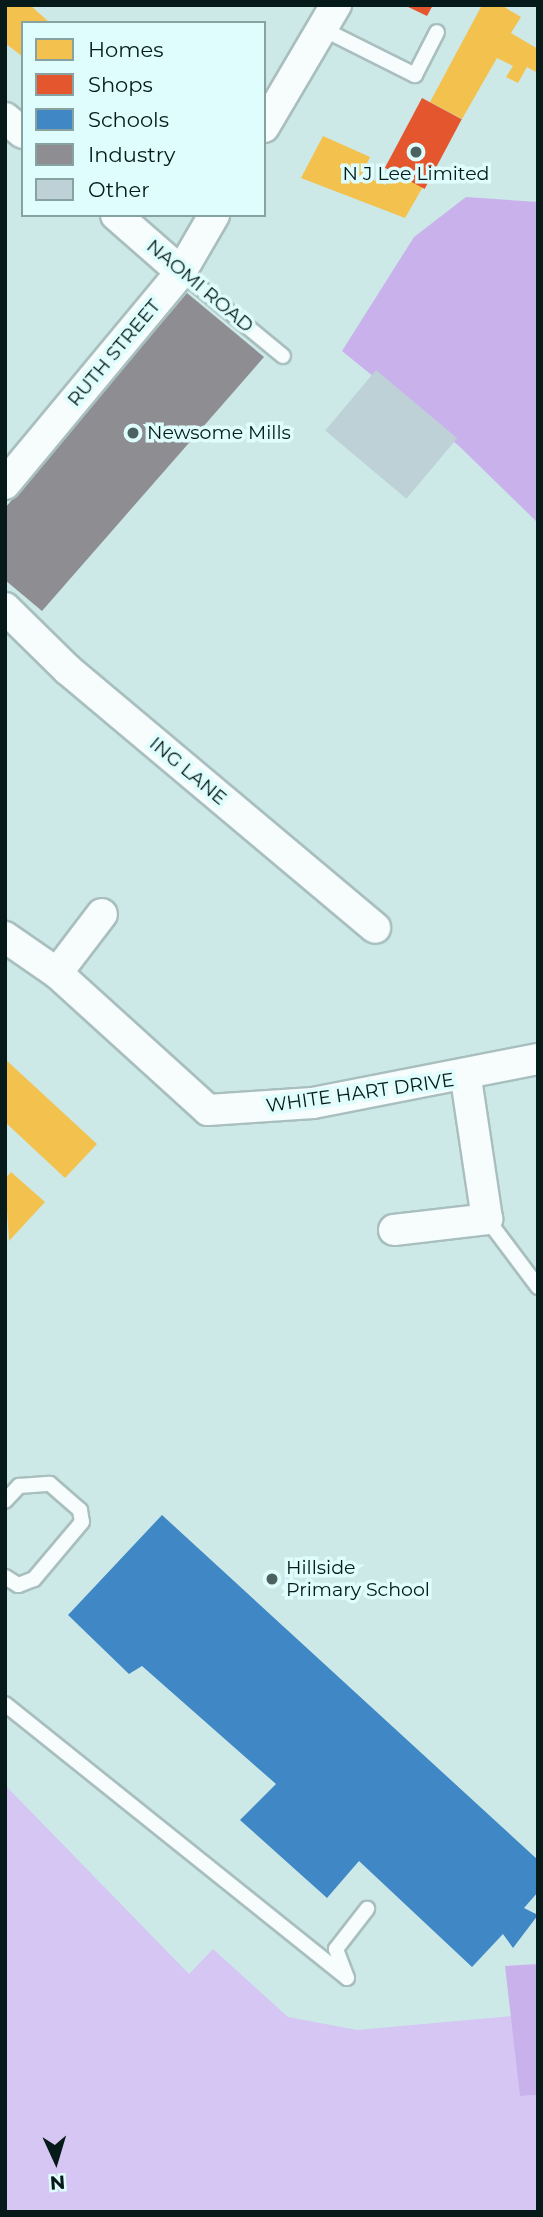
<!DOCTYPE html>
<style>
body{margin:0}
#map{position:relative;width:543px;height:2217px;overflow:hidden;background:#cce9e8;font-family:Montserrat,sans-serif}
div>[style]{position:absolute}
.green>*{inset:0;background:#d5c6f3}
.forest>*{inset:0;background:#c9b2eb}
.homes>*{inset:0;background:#f2c14e}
.shops>*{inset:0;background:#e4572e;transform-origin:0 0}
.schools>*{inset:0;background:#3f88c5}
.industry>*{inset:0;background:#8d8d92}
.building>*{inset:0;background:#bed1d6;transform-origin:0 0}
.roads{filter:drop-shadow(2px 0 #a9bfbf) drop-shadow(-2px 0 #a9bfbf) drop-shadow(0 2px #a9bfbf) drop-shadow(0 -2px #a9bfbf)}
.service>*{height:14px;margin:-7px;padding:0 7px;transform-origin:7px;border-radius:7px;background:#f7fcfc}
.minor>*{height:30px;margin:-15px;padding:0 15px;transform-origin:15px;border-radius:15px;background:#f7fcfc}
.dots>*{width:19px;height:19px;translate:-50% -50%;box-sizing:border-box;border:4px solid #defdfc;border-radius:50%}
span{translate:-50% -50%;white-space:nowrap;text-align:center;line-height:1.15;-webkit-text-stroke:7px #defdfc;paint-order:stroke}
.poi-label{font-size:19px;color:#051a19}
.left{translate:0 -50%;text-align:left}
.street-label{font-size:19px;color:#051a19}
.frame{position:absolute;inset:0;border:7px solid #051a19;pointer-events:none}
.legend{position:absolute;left:21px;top:21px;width:245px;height:196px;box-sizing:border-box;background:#defdfc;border:2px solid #87a2a1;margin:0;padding:9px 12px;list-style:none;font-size:21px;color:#051a19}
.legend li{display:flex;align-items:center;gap:14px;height:35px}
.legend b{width:35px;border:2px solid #87a2a1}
.north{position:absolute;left:21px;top:2126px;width:70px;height:70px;-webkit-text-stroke:5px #defdfc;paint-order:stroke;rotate:176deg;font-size:19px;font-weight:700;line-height:28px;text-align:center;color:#051a19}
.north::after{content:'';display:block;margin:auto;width:24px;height:32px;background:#051a19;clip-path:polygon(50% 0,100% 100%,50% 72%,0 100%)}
</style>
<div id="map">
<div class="green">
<i style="clip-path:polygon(5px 1785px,189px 1974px,213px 1949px,288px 2017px,357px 2030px,514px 2016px,520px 2096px,538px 2095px,538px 2212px,5px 2212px)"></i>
</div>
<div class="forest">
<i style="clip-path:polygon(466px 197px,538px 202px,538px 523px,459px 446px,342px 351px,414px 237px)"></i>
<i style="clip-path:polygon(538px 1964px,538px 2095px,520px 2096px,505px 1966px)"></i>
</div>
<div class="homes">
<i style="clip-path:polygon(5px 5px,30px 5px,50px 23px,23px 23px,23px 57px,5px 43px)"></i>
<i style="clip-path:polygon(482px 5px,501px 5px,521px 17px,511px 33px,538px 49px,538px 73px,527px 67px,518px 83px,506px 77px,513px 66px,497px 58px,462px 119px,430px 102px)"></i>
<i style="clip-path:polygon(323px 136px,370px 157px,362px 175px,385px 185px,392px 171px,424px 185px,405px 218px,301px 178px)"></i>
<i style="clip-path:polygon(5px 1059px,97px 1144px,65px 1178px,5px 1122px)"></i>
<i style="clip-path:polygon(11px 1172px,45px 1202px,9px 1241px,5px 1179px)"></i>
</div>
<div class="shops">
<i style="clip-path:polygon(404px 5px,433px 5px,427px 16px)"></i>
<i style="left:422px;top:98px;width:45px;height:79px;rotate:28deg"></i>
</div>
<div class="schools">
<i style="clip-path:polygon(162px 1515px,538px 1860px,538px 1892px,524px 1908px,538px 1915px,513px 1948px,503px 1934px,472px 1967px,359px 1861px,327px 1898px,240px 1820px,276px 1784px,142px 1666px,129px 1674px,68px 1615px)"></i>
</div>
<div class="industry">
<i style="clip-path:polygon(187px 293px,264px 357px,42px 611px,5px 580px,5px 508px)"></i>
</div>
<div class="building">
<i style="left:376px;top:370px;width:106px;height:79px;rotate:40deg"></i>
</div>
<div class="roads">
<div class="service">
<i style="left:323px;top:29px;width:103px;rotate:26.6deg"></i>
<i style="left:415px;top:75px;width:48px;rotate:-62.9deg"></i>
<i style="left:181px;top:272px;width:132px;rotate:39.5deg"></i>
<i style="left:487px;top:1219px;width:85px;rotate:53.1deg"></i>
<i style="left:5px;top:1501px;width:21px;rotate:-47deg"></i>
<i style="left:19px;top:1486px;width:31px;rotate:-4deg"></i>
<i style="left:50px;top:1484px;width:40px;rotate:41deg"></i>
<i style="left:80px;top:1510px;width:12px;rotate:81deg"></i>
<i style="left:82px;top:1522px;width:75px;rotate:130.1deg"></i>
<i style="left:34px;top:1579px;width:17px;rotate:159deg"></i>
<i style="left:18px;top:1585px;width:15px;rotate:-148deg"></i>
<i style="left:5px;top:1704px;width:438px;rotate:38.7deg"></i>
<i style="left:347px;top:1978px;width:31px;rotate:-111deg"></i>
<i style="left:336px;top:1949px;width:51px;rotate:-52.2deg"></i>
</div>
<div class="minor">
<i style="left:5px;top:118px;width:23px;rotate:40deg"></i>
<i style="left:264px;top:127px;width:142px;rotate:-59.5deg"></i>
<i style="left:116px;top:215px;width:86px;rotate:41.2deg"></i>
<i style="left:5px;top:484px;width:276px;rotate:-50.3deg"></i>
<i style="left:181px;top:272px;width:66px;rotate:-59.9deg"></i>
<i style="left:5px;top:608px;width:88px;rotate:44.5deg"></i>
<i style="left:68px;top:670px;width:401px;rotate:40deg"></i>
<i style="left:5px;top:937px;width:63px;rotate:34.7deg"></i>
<i style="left:57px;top:973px;width:204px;rotate:42.2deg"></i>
<i style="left:208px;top:1110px;width:105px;rotate:-3.8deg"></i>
<i style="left:313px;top:1103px;width:229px;rotate:-11.1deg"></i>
<i style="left:57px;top:973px;width:74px;rotate:-52.7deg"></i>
<i style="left:394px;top:1230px;width:94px;rotate:-6.7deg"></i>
<i style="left:487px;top:1219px;width:143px;rotate:-98.5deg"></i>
</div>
</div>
<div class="dots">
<i style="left:416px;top:152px;background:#4b6261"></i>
<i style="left:133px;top:433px;background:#4b6261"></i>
<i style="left:272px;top:1579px;background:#4b6261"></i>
</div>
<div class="poi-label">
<span style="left:416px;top:174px">N J Lee Limited</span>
<span class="left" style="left:147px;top:433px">Newsome Mills</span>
<span class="left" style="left:286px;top:1579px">Hillside<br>Primary School</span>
</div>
<div class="street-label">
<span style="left:200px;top:286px;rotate:40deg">NAOMI ROAD</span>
<span style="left:114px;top:353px;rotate:-50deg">RUTH STREET</span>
<span style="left:188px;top:771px;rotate:40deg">ING LANE</span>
<span style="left:360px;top:1093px;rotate:-8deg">WHITE HART DRIVE</span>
</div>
<div class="frame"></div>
<ul class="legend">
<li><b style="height:19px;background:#f2c14e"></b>Homes</li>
<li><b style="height:19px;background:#e4572e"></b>Shops</li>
<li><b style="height:19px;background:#3f88c5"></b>Schools</li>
<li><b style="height:19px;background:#8d8d92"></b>Industry</li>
<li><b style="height:19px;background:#bed1d6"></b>Other</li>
</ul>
<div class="north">N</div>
</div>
